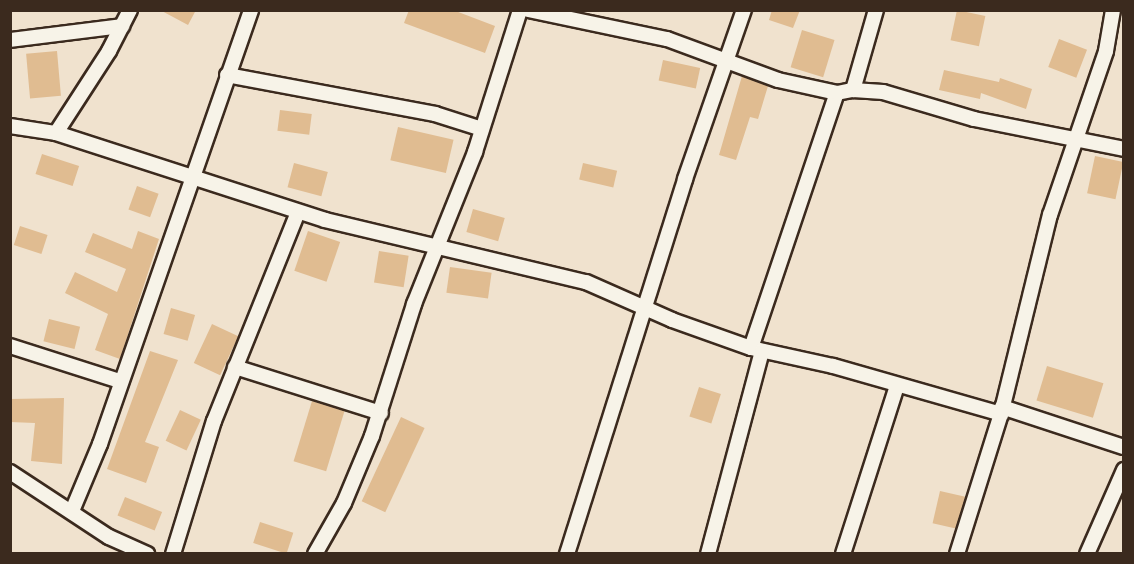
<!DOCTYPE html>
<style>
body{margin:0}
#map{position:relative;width:1134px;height:564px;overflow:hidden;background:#f0e2ce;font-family:"Comic Neue",sans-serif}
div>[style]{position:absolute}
.building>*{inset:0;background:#e0bc91;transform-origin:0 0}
.roads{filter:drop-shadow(2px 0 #3b2a1e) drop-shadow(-2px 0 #3b2a1e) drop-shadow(0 2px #3b2a1e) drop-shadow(0 -2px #3b2a1e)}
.minor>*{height:14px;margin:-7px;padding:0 7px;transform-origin:7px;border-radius:7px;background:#f7f3e8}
span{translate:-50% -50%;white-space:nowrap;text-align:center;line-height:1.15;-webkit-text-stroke:4.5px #f7f3e8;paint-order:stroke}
.frame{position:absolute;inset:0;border:12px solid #3b2a1e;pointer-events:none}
</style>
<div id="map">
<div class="building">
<i style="clip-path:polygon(160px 10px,196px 10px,188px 25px)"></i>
<i style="clip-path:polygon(409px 10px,453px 10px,495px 26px,485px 53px,404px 23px)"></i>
<i style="clip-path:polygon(772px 10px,800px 10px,793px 28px,769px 20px)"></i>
<i style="left:957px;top:10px;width:29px;height:31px;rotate:12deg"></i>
<i style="left:802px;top:30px;width:34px;height:39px;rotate:17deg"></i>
<i style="left:1059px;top:39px;width:30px;height:30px;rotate:21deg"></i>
<i style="left:57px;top:51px;width:45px;height:31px;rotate:85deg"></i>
<i style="left:663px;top:60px;width:38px;height:21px;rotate:12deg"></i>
<i style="clip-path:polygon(944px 70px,999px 82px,1000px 78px,1032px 89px,1026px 109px,981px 93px,980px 99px,939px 90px)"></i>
<i style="clip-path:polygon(742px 76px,768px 86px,758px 119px,750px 117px,736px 160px,719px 155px)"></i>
<i style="left:280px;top:110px;width:32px;height:21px;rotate:7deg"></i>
<i style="left:398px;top:127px;width:57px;height:34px;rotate:13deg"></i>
<i style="left:42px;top:154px;width:39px;height:21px;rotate:18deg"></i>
<i style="left:1095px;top:156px;width:29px;height:38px;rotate:12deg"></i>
<i style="left:294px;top:163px;width:35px;height:25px;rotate:15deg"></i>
<i style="left:583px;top:163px;width:35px;height:17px;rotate:13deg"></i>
<i style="left:137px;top:186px;width:23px;height:25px;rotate:20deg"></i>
<i style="left:473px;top:209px;width:33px;height:24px;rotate:16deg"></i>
<i style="left:20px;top:226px;width:29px;height:20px;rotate:18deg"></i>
<i style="clip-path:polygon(138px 231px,159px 239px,120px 359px,95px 350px,108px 314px,65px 293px,75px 272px,117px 292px,126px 269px,85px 252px,93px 233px,132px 249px)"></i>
<i style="left:308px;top:231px;width:34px;height:42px;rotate:19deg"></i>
<i style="left:379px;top:251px;width:30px;height:32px;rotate:9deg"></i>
<i style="left:450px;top:267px;width:42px;height:26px;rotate:8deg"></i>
<i style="left:171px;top:308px;width:25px;height:27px;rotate:16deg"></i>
<i style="left:49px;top:319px;width:32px;height:23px;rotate:14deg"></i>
<i style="left:212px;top:324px;width:29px;height:43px;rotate:25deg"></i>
<i style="clip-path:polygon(150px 351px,178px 360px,145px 442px,159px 447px,146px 483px,107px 469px)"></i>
<i style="left:1047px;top:366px;width:59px;height:36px;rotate:17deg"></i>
<i style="left:699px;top:387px;width:23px;height:31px;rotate:18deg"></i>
<i style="clip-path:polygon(64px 398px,62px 464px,31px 461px,35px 423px,10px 422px,10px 399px)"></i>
<i style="left:312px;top:401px;width:34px;height:63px;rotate:17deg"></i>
<i style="left:180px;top:410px;width:23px;height:34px;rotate:25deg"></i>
<i style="left:401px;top:417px;width:26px;height:93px;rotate:25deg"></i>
<i style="left:940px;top:491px;width:26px;height:33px;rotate:13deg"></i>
<i style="left:125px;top:497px;width:40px;height:20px;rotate:22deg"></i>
<i style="left:260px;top:522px;width:35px;height:22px;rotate:18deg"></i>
</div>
<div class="roads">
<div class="minor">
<i style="left:528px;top:10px;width:142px;rotate:11.8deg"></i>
<i style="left:667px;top:39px;width:118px;rotate:20.3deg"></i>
<i style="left:778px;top:80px;width:60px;rotate:12.4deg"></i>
<i style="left:10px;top:40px;width:113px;rotate:-7.1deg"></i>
<i style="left:227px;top:75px;width:212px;rotate:10.6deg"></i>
<i style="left:435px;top:114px;width:49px;rotate:17.7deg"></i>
<i style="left:853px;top:90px;width:30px;rotate:4deg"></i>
<i style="left:883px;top:92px;width:95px;rotate:16.5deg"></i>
<i style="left:974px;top:119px;width:153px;rotate:11.3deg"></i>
<i style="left:10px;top:126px;width:47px;rotate:8.7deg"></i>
<i style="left:56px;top:133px;width:283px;rotate:17.9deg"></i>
<i style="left:325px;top:220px;width:268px;rotate:13.4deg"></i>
<i style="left:586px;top:282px;width:94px;rotate:23.8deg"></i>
<i style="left:672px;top:320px;width:84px;rotate:19.5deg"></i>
<i style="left:751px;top:348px;width:84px;rotate:12.4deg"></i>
<i style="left:833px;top:366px;width:175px;rotate:15.9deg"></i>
<i style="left:56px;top:133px;width:98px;rotate:-57.1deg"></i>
<i style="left:109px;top:51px;width:46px;rotate:-62.9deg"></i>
<i style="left:10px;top:346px;width:115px;rotate:17.7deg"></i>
<i style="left:751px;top:348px;width:269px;rotate:-71.4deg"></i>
<i style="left:837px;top:93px;width:16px;rotate:-11deg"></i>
<i style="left:853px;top:90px;width:83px;rotate:-74deg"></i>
<i style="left:235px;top:367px;width:153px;rotate:17.5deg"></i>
<i style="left:1002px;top:407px;width:128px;rotate:18.2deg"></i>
<i style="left:10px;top:472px;width:118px;rotate:33.3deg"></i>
<i style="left:109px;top:537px;width:42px;rotate:24.1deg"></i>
<i style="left:72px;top:511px;width:73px;rotate:-67.3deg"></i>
<i style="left:100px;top:444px;width:460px;rotate:-70.8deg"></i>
<i style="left:173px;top:554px;width:139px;rotate:-72.9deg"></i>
<i style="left:214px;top:421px;width:225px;rotate:-68.1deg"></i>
<i style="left:315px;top:554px;width:59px;rotate:-60.4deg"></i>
<i style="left:344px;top:503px;width:73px;rotate:-67.3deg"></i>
<i style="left:372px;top:436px;width:139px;rotate:-72.3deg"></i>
<i style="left:414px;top:304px;width:164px;rotate:-68.1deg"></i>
<i style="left:475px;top:152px;width:149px;rotate:-72.4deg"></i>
<i style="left:567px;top:554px;width:393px;rotate:-72.5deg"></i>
<i style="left:685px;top:179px;width:179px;rotate:-70.8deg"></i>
<i style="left:708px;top:554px;width:210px;rotate:-75.1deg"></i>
<i style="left:843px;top:554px;width:176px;rotate:-72.2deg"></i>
<i style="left:957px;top:554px;width:147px;rotate:-72.6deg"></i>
<i style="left:1001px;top:414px;width:205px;rotate:-76.2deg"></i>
<i style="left:1050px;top:215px;width:173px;rotate:-71.1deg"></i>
<i style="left:1106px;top:51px;width:42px;rotate:-80.3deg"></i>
<i style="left:1087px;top:554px;width:92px;rotate:-66.2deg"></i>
</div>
</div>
<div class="frame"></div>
</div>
